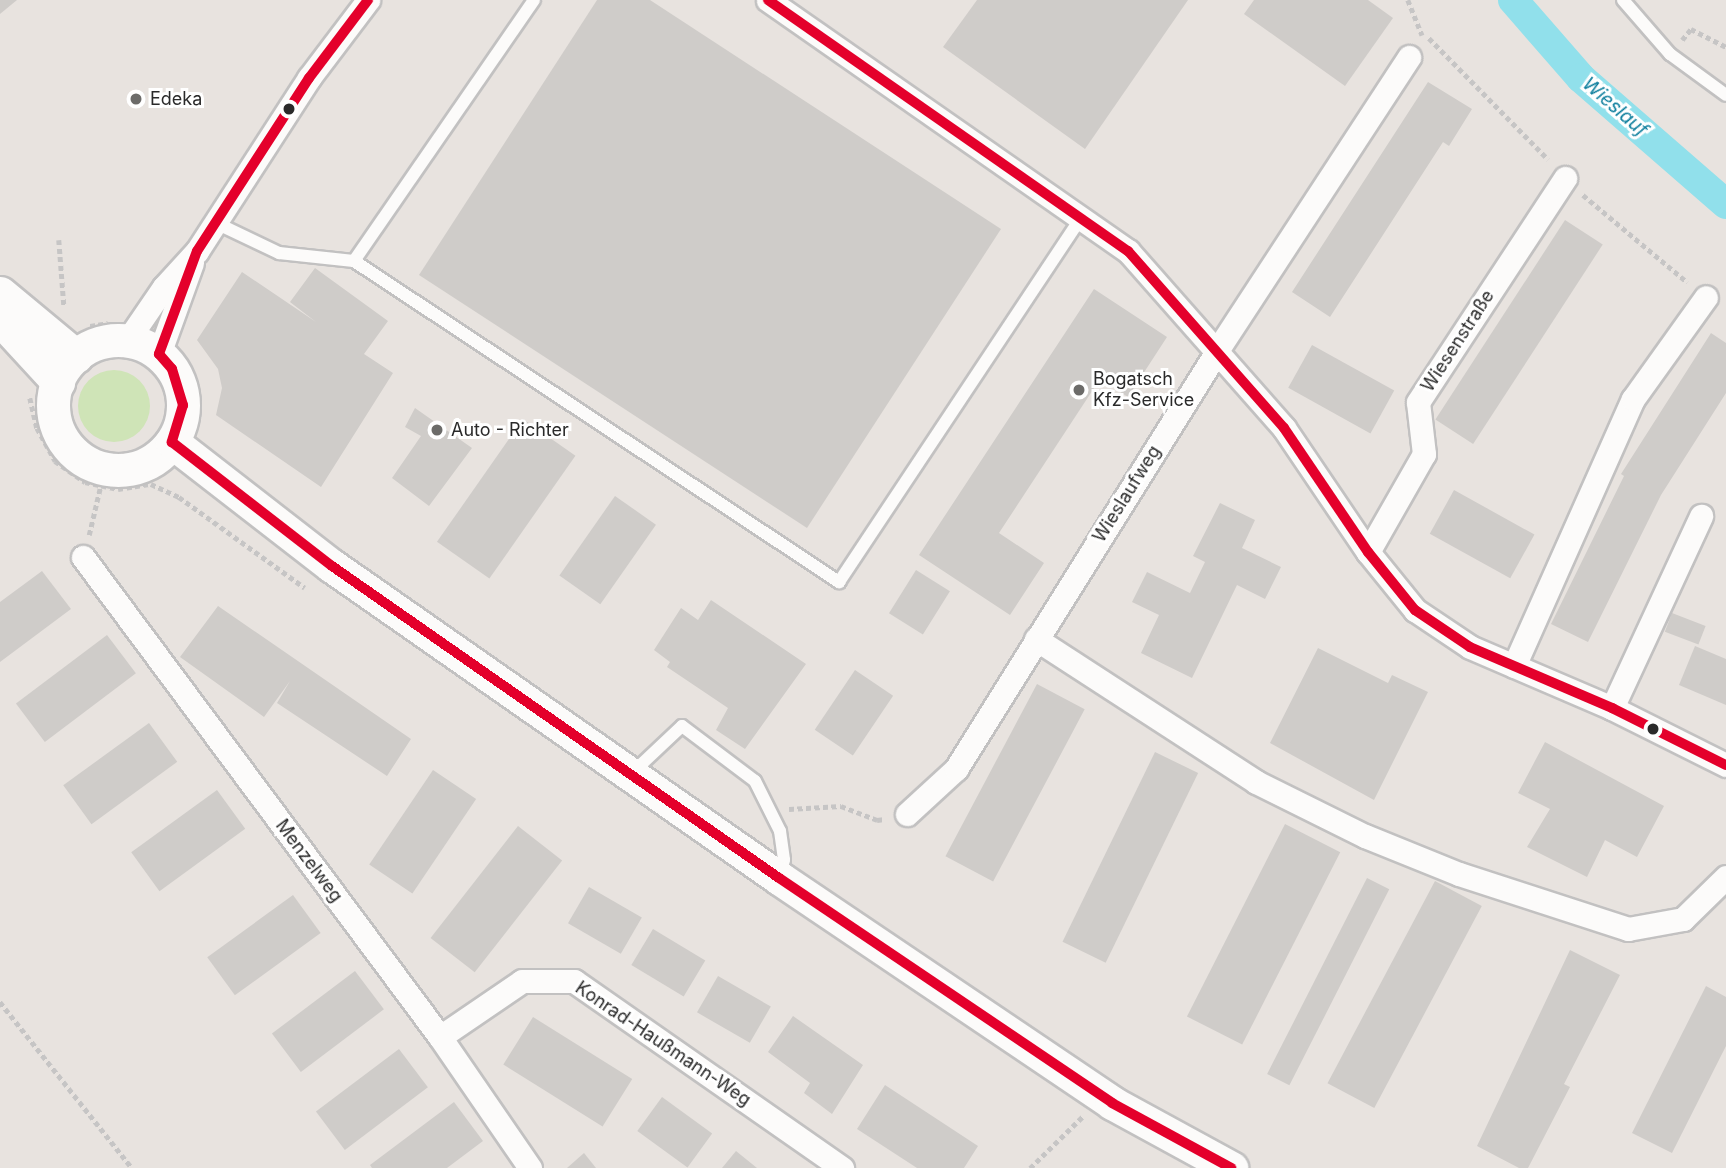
<!DOCTYPE html>
<meta charset="utf-8">
<style>
body{margin:0}
#map{position:relative;width:1726px;height:1168px;overflow:hidden;background:#e8e3df;font-family:Inter,sans-serif}
div>[style]{position:absolute}
.green>*{inset:0;background:#cfe4b7}
.round{border-radius:50%}
.canal>*{height:30px;margin:-15px;padding:0 15px;transform-origin:15px;border-radius:15px;background:#91e0eb}
.building>*{inset:0;background:#cfccc9;transform-origin:0 0}
.path>*{height:4.5px;margin-top:-2.25px;transform-origin:0;background:repeating-linear-gradient(90deg,#c6c5c5 0 5px,transparent 0 8.5px)}
.roads{filter:drop-shadow(2px 0 #c2c1c1) drop-shadow(-2px 0 #c2c1c1) drop-shadow(0 2px #c2c1c1) drop-shadow(0 -2px #c2c1c1)}
.service>*{height:12px;margin:-6px;padding:0 6px;transform-origin:6px;border-radius:6px;background:#fcfbfa}
.minor>*{height:23px;margin:-11.5px;padding:0 11.5px;transform-origin:11.5px;border-radius:11.5px;background:#fcfbfa}
.secondary>*{height:33px;margin:-16.5px;padding:0 16.5px;transform-origin:16.5px;border-radius:16.5px;background:#fcfbfa}
.secondary>.ring{margin:-16.5px;padding:0;box-sizing:content-box;background:none;border:33px solid #fcfbfa;border-radius:50%}
.bus-1>*{height:10px;margin:-5px;padding:0 5px;transform-origin:5px;border-radius:5px;background:#e4002b}
.dots>*{width:19px;height:19px;translate:-50% -50%;box-sizing:border-box;border:4px solid #fff;border-radius:50%}
span{translate:-50% -50%;white-space:nowrap;text-align:center;line-height:1.15;-webkit-text-stroke:6px #fff;paint-order:stroke}
.poi-label{font-size:18px;color:#2a2a2a}
.left{translate:0 -50%;text-align:left}
.street-label{font-size:18px;color:#2a2a2a}
.water-label{font-size:19px;color:#0b7d9c;font-style:italic}
</style>
<div id="map">
<div class="green">
<i class="round" style="left:78px;top:370px;width:72px;height:72px"></i>
</div>
<div class="canal">
<i style="left:1513px;top:0;width:103px;rotate:48.9deg"></i>
<i style="left:1581px;top:78px;width:192px;rotate:41deg"></i>
</div>
<div class="building">
<i style="clip-path:polygon(0 0,17px 0,0 14px)"></i>
<i style="clip-path:polygon(597px 0,650px 0,1001px 229px,807px 528px,419px 275px)"></i>
<i style="clip-path:polygon(977px 0,1188px 0,1085px 149px,943px 47px)"></i>
<i style="clip-path:polygon(1254px 0,1368px 0,1393px 18px,1345px 86px,1244px 14px)"></i>
<i style="clip-path:polygon(1428px 82px,1472px 109px,1449px 146px,1443px 142px,1330px 317px,1292px 292px)"></i>
<i style="left:1565px;top:220px;width:45px;height:238px;rotate:33deg"></i>
<i style="clip-path:polygon(315px 268px,388px 321px,364px 354px,393px 373px,321px 487px,216px 415px,222px 388px,218px 369px,197px 340px,242px 272px,316px 322px,290px 302px)"></i>
<i style="clip-path:polygon(1094px 289px,1167px 337px,1128px 397px,1100px 379px,999px 533px,1044px 563px,1010px 615px,919px 555px)"></i>
<i style="clip-path:polygon(1711px 333px,1726px 343px,1726px 393px,1661px 495px,1588px 642px,1551px 624px,1624px 476px,1621px 474px)"></i>
<i style="left:1312px;top:345px;width:94px;height:49px;rotate:29deg"></i>
<i style="clip-path:polygon(415px 408px,472px 448px,429px 506px,392px 478px,421px 436px,405px 427px)"></i>
<i style="left:523px;top:419px;width:64px;height:150px;rotate:35deg"></i>
<i style="left:1454px;top:490px;width:92px;height:50px;rotate:29deg"></i>
<i style="left:615px;top:496px;width:50px;height:97px;rotate:35deg"></i>
<i style="clip-path:polygon(1220px 503px,1255px 520px,1242px 548px,1281px 567px,1265px 599px,1237px 585px,1192px 678px,1141px 653px,1159px 615px,1132px 602px,1147px 572px,1190px 593px,1205px 562px,1193px 556px)"></i>
<i style="left:916px;top:570px;width:40px;height:51px;rotate:32deg"></i>
<i style="clip-path:polygon(42px 571px,71px 609px,0 662px,0 602px)"></i>
<i style="clip-path:polygon(711px 600px,806px 664px,745px 749px,716px 730px,728px 708px,667px 667px,670px 662px,654px 650px,681px 608px,698px 620px)"></i>
<i style="clip-path:polygon(218px 606px,411px 739px,387px 776px,277px 703px,290px 681px,264px 717px,180px 657px)"></i>
<i style="left:1672px;top:613px;width:36px;height:20px;rotate:21deg"></i>
<i style="left:107px;top:635px;width:48px;height:114px;rotate:53deg"></i>
<i style="clip-path:polygon(1695px 646px,1726px 659px,1726px 705px,1679px 685px)"></i>
<i style="clip-path:polygon(1318px 648px,1388px 683px,1392px 675px,1428px 692px,1374px 800px,1270px 743px)"></i>
<i style="left:855px;top:670px;width:46px;height:72px;rotate:34deg"></i>
<i style="left:1037px;top:684px;width:54px;height:195px;rotate:28deg"></i>
<i style="left:149px;top:723px;width:48px;height:106px;rotate:54deg"></i>
<i style="clip-path:polygon(1545px 742px,1664px 806px,1637px 857px,1605px 840px,1587px 877px,1527px 847px,1550px 809px,1518px 793px)"></i>
<i style="left:1155px;top:752px;width:48px;height:211px;rotate:26deg"></i>
<i style="left:433px;top:770px;width:52px;height:114px;rotate:34deg"></i>
<i style="left:217px;top:790px;width:48px;height:106px;rotate:54deg"></i>
<i style="left:1285px;top:824px;width:62px;height:216px;rotate:27deg"></i>
<i style="left:518px;top:826px;width:56px;height:142px;rotate:38deg"></i>
<i style="left:1367px;top:878px;width:25px;height:220px;rotate:27deg"></i>
<i style="left:1435px;top:881px;width:53px;height:229px;rotate:28deg"></i>
<i style="left:589px;top:887px;width:61px;height:42px;rotate:30deg"></i>
<i style="left:293px;top:895px;width:47px;height:106px;rotate:54deg"></i>
<i style="left:653px;top:929px;width:61px;height:42px;rotate:31deg"></i>
<i style="clip-path:polygon(1570px 950px,1620px 975px,1564px 1084px,1570px 1087px,1528px 1168px,1519px 1168px,1477px 1146px)"></i>
<i style="left:355px;top:971px;width:48px;height:104px;rotate:53deg"></i>
<i style="left:718px;top:976px;width:61px;height:42px;rotate:30deg"></i>
<i style="clip-path:polygon(1706px 986px,1726px 997px,1726px 1046px,1672px 1153px,1632px 1133px)"></i>
<i style="clip-path:polygon(793px 1016px,863px 1065px,832px 1114px,804px 1093px,810px 1083px,768px 1052px)"></i>
<i style="left:533px;top:1017px;width:117px;height:56px;rotate:32deg"></i>
<i style="left:399px;top:1049px;width:48px;height:104px;rotate:53deg"></i>
<i style="clip-path:polygon(885px 1085px,978px 1146px,964px 1168px,917px 1168px,857px 1129px)"></i>
<i style="left:662px;top:1097px;width:62px;height:42px;rotate:36deg"></i>
<i style="clip-path:polygon(454px 1102px,483px 1141px,447px 1168px,372px 1168px,370px 1165px)"></i>
<i style="clip-path:polygon(736px 1151px,757px 1168px,722px 1168px)"></i>
<i style="clip-path:polygon(584px 1153px,596px 1168px,567px 1168px)"></i>
</div>
<div class="path">
<i style="left:1408px;top:0;width:38px;rotate:68deg"></i>
<i style="left:1429px;top:38px;width:170px;rotate:45.5deg"></i>
<i style="left:1682px;top:40px;width:14px;rotate:-51deg"></i>
<i style="left:1691px;top:29px;width:39px;rotate:27deg"></i>
<i style="left:1583px;top:195px;width:136px;rotate:39.9deg"></i>
<i style="left:59px;top:240px;width:65px;rotate:85.6deg"></i>
<i style="left:90px;top:326px;width:18px;rotate:-9deg"></i>
<i style="left:30px;top:398px;width:31px;rotate:77deg"></i>
<i style="left:37px;top:428px;width:38px;rotate:61deg"></i>
<i style="left:55px;top:461px;width:37px;rotate:35deg"></i>
<i style="left:85px;top:482px;width:34px;rotate:12deg"></i>
<i style="left:118px;top:489px;width:33px;rotate:-9deg"></i>
<i style="left:151px;top:484px;width:31px;rotate:25deg"></i>
<i style="left:179px;top:497px;width:155px;rotate:35.8deg"></i>
<i style="left:89px;top:535px;width:48px;rotate:-76.8deg"></i>
<i style="left:789px;top:809px;width:52px;rotate:-3.3deg"></i>
<i style="left:841px;top:806px;width:39px;rotate:21deg"></i>
<i style="left:877px;top:820px;width:8px;rotate:-7deg"></i>
<i style="left:0;top:1002px;width:212px;rotate:51.5deg"></i>
<i style="left:1030px;top:1168px;width:73px;rotate:-44.4deg"></i>
</div>
<div class="roads">
<div class="service">
<i style="left:534px;top:0;width:317px;rotate:124.6deg"></i>
<i style="left:354px;top:261px;width:582px;rotate:33.5deg"></i>
<i style="left:839px;top:582px;width:436px;rotate:-56.4deg"></i>
<i style="left:1623px;top:0;width:72px;rotate:49deg"></i>
<i style="left:1670px;top:54px;width:69px;rotate:36.2deg"></i>
<i style="left:216px;top:223px;width:70px;rotate:25.5deg"></i>
<i style="left:279px;top:253px;width:75px;rotate:6.1deg"></i>
<i style="left:631px;top:774px;width:70px;rotate:-43.3deg"></i>
<i style="left:682px;top:726px;width:91px;rotate:37deg"></i>
<i style="left:755px;top:781px;width:56px;rotate:63.4deg"></i>
<i style="left:780px;top:831px;width:29px;rotate:82deg"></i>
<i style="left:784px;top:860px;width:16px;rotate:105deg"></i>
</div>
<div class="minor">
<i style="left:768px;top:0;width:439px;rotate:34.9deg"></i>
<i style="left:1128px;top:251px;width:236px;rotate:48.6deg"></i>
<i style="left:1284px;top:428px;width:150px;rotate:55.9deg"></i>
<i style="left:1368px;top:552px;width:75px;rotate:51deg"></i>
<i style="left:1415px;top:610px;width:66px;rotate:33.9deg"></i>
<i style="left:1470px;top:647px;width:155px;rotate:23.2deg"></i>
<i style="left:1612px;top:708px;width:127px;rotate:26.6deg"></i>
<i style="left:127px;top:341px;width:65px;rotate:-55.6deg"></i>
<i style="left:164px;top:287px;width:49px;rotate:-47.5deg"></i>
<i style="left:197px;top:251px;width:206px;rotate:-57.1deg"></i>
<i style="left:309px;top:78px;width:98px;rotate:-52.9deg"></i>
<i style="left:159px;top:354px;width:97px;rotate:-70.1deg"></i>
<i style="left:1368px;top:552px;width:113px;rotate:-60.3deg"></i>
<i style="left:1424px;top:454px;width:52px;rotate:-96.6deg"></i>
<i style="left:1418px;top:402px;width:268px;rotate:-56.7deg"></i>
<i style="left:83px;top:557px;width:598px;rotate:53.36deg"></i>
<i style="left:440px;top:1037px;width:159px;rotate:55.5deg"></i>
<i style="left:1036px;top:639px;width:262px;rotate:33deg"></i>
<i style="left:1256px;top:782px;width:122px;rotate:26.4deg"></i>
<i style="left:1365px;top:836px;width:101px;rotate:22deg"></i>
<i style="left:1459px;top:874px;width:178px;rotate:18deg"></i>
<i style="left:1628px;top:929px;width:56px;rotate:-10.3deg"></i>
<i style="left:1683px;top:919px;width:60px;rotate:-44.3deg"></i>
<i style="left:1514px;top:666px;width:292px;rotate:-66deg"></i>
<i style="left:1633px;top:399px;width:125px;rotate:-54.4deg"></i>
<i style="left:1612px;top:708px;width:212px;rotate:-65.1deg"></i>
<i style="left:907px;top:814px;width:67px;rotate:-42.6deg"></i>
<i style="left:956px;top:769px;width:495px;rotate:-58deg"></i>
<i style="left:1218px;top:349px;width:349px;rotate:-56.8deg"></i>
<i style="left:440px;top:1037px;width:99px;rotate:-34.3deg"></i>
<i style="left:522px;top:981px;width:52px"></i>
<i style="left:574px;top:981px;width:327px;rotate:34.9deg"></i>
</div>
<div class="secondary">
<i style="left:0;top:293px;width:99px;rotate:39.7deg"></i>
<i style="left:0;top:319px;width:86px;rotate:47.4deg"></i>
<i class="ring" style="left:53px;top:340px;width:97px;height:97px"></i>
<i style="left:172px;top:442px;width:202px;rotate:37.8deg"></i>
<i style="left:332px;top:566px;width:545px;rotate:34.91deg"></i>
<i style="left:779px;top:878px;width:402px;rotate:34deg"></i>
<i style="left:1112px;top:1103px;width:136px;rotate:28.6deg"></i>
</div>
</div>
<div class="bus-1">
<i style="left:368px;top:0;width:98px;rotate:127.1deg"></i>
<i style="left:309px;top:78px;width:206px;rotate:122.9deg"></i>
<i style="left:197px;top:251px;width:110px;rotate:110.3deg"></i>
<i style="left:159px;top:354px;width:20px;rotate:49deg"></i>
<i style="left:172px;top:369px;width:38px;rotate:73deg"></i>
<i style="left:183px;top:405px;width:39px;rotate:107deg"></i>
<i style="left:172px;top:442px;width:202px;rotate:37.8deg"></i>
<i style="left:332px;top:566px;width:545px;rotate:34.91deg"></i>
<i style="left:779px;top:878px;width:402px;rotate:34deg"></i>
<i style="left:1112px;top:1103px;width:136px;rotate:28.6deg"></i>
<i style="left:768px;top:0;width:439px;rotate:34.9deg"></i>
<i style="left:1128px;top:251px;width:236px;rotate:48.6deg"></i>
<i style="left:1284px;top:428px;width:150px;rotate:55.9deg"></i>
<i style="left:1368px;top:552px;width:75px;rotate:51deg"></i>
<i style="left:1415px;top:610px;width:66px;rotate:33.9deg"></i>
<i style="left:1470px;top:647px;width:155px;rotate:23.2deg"></i>
<i style="left:1612px;top:708px;width:127px;rotate:26.6deg"></i>
</div>
<div class="dots">
<i style="left:136px;top:99px;background:#6c6b69"></i>
<i style="left:289px;top:109px;background:#2a2a2a"></i>
<i style="left:1079px;top:390px;background:#6c6b69"></i>
<i style="left:437px;top:430px;background:#6c6b69"></i>
<i style="left:1653px;top:729px;background:#2a2a2a"></i>
</div>
<div class="poi-label">
<span class="left" style="left:150px;top:99px">Edeka</span>
<span class="left" style="left:1093px;top:390px">Bogatsch<br>Kfz-Service</span>
<span class="left" style="left:451px;top:430px">Auto - Richter</span>
</div>
<div class="street-label">
<span style="left:1458px;top:341px;rotate:-57deg">Wiesenstraße</span>
<span style="left:1127px;top:494px;rotate:-58deg">Wieslaufweg</span>
<span style="left:309px;top:861px;rotate:53deg">Menzelweg</span>
<span style="left:663px;top:1044px;rotate:34deg">Konrad-Haußmann-Weg</span>
</div>
<div class="water-label">
<span style="left:1615px;top:107px;rotate:41deg">Wieslauf</span>
</div>
</div>
